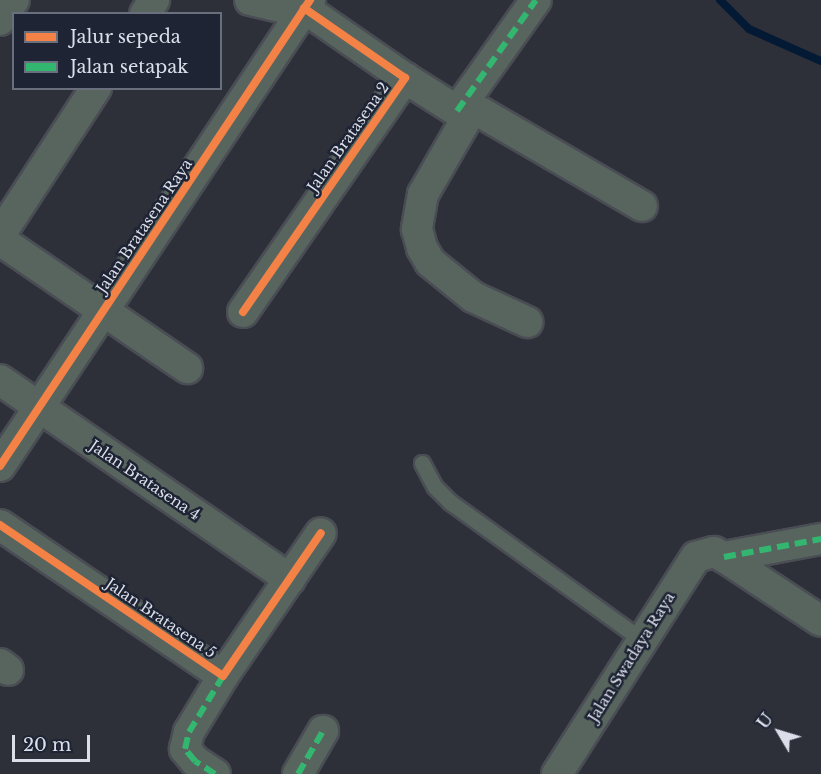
<!DOCTYPE html>
<style>
body{margin:0}
#map{position:relative;width:821px;height:774px;overflow:hidden;background:#2d3039;font-family:"Libre Baskerville",serif}
div>[style]{position:absolute}
.stream>*{height:8px;margin:-4px;padding:0 4px;transform-origin:4px;border-radius:4px;background:#041934}
.roads{filter:drop-shadow(2px 0 #4a4d54) drop-shadow(-2px 0 #4a4d54) drop-shadow(0 2px #4a4d54) drop-shadow(0 -2px #4a4d54)}
.service>*{height:15px;margin:-7.5px;padding:0 7.5px;transform-origin:7.5px;border-radius:7.5px;background:#58655e}
.minor>*{height:30px;margin:-15px;padding:0 15px;transform-origin:15px;border-radius:15px;background:#58655e}
.quiet>*{height:6px;margin-top:-3px;transform-origin:0;background:repeating-linear-gradient(90deg,#33b770 0 12px,transparent 0 18px)}
.cycleway>*{height:8px;margin:-4px;padding:0 4px;transform-origin:4px;border-radius:4px;background:#f48246}
span{translate:-50% -50%;white-space:nowrap;text-align:center;line-height:1.15;-webkit-text-stroke:5px #1e2434;paint-order:stroke}
.street-label{font-size:15px;color:#dbdfea}
.legend{position:absolute;left:12px;top:12px;width:210px;height:78px;box-sizing:border-box;background:#1e2434;border:2px solid #6a6f7d;margin:0;padding:8px 10px;list-style:none;font-size:18px;color:#dbdfea}
.legend li{display:flex;align-items:center;gap:12px;height:30px}
.legend b{width:30px;border:2px solid #6a6f7d}
.north{position:absolute;left:749px;top:702px;width:60px;height:60px;-webkit-text-stroke:4px #1e2434;paint-order:stroke;rotate:308deg;font-size:16px;font-weight:700;line-height:24px;text-align:center;color:#dbdfea}
.north::after{content:'';display:block;margin:auto;width:21px;height:27px;background:#dbdfea;clip-path:polygon(50% 0,100% 100%,50% 72%,0 100%)}
.scale{position:absolute;left:12px;top:735px;width:78px;height:27px;box-sizing:border-box;border:3px solid #dbdfea;border-top:0;padding-left:8px;font-size:18px;line-height:21px;white-space:nowrap;color:#dbdfea;-webkit-text-stroke:4px #1e2434;paint-order:stroke}
</style>
<div id="map">
<div class="stream">
<i style="left:720px;top:0;width:41px;rotate:45deg"></i>
<i style="left:749px;top:29px;width:79px;rotate:24deg"></i>
</div>
<div class="roads">
<div class="service">
<i style="left:422px;top:463px;width:27px;rotate:62deg"></i>
<i style="left:435px;top:487px;width:21px;rotate:45deg"></i>
<i style="left:450px;top:502px;width:235px;rotate:35.7deg"></i>
</div>
<div class="minor">
<i style="left:250px;top:0;width:52px;rotate:13.2deg"></i>
<i style="left:145px;top:14px;width:17px;rotate:-57deg"></i>
<i style="left:0;top:20px;width:24px;rotate:-55deg"></i>
<i style="left:405px;top:78px;width:58px;rotate:32.3deg"></i>
<i style="left:454px;top:109px;width:17px;rotate:7deg"></i>
<i style="left:471px;top:111px;width:96px;rotate:120deg"></i>
<i style="left:423px;top:194px;width:36px;rotate:100deg"></i>
<i style="left:417px;top:229px;width:20px;rotate:75deg"></i>
<i style="left:422px;top:248px;width:16px;rotate:60deg"></i>
<i style="left:430px;top:262px;width:55px;rotate:39.1deg"></i>
<i style="left:473px;top:297px;width:60px;rotate:24.8deg"></i>
<i style="left:457px;top:111px;width:136px;rotate:-54.6deg"></i>
<i style="left:471px;top:111px;width:11px;rotate:10deg"></i>
<i style="left:482px;top:113px;width:185px;rotate:30.2deg"></i>
<i style="left:0;top:235px;width:176px;rotate:-56.9deg"></i>
<i style="left:0;top:240px;width:227px;rotate:34.4deg"></i>
<i style="left:243px;top:312px;width:285px;rotate:-55.3deg"></i>
<i style="left:405px;top:78px;width:123px;rotate:-145.3deg"></i>
<i style="left:0;top:380px;width:352px;rotate:34.5deg"></i>
<i style="left:0;top:466px;width:560px;rotate:-56.37deg"></i>
<i style="left:0;top:525px;width:269px;rotate:34.1deg"></i>
<i style="left:223px;top:676px;width:173px;rotate:-55.6deg"></i>
<i style="left:724px;top:557px;width:99px;rotate:-10.5deg"></i>
<i style="left:0;top:664px;width:10px;rotate:37deg"></i>
<i style="left:215px;top:774px;width:24px;rotate:-147deg"></i>
<i style="left:195px;top:761px;width:16px;rotate:-130deg"></i>
<i style="left:185px;top:749px;width:17px;rotate:-77deg"></i>
<i style="left:189px;top:732px;width:66px;rotate:-58.7deg"></i>
<i style="left:298px;top:774px;width:50px;rotate:-59.8deg"></i>
<i style="left:557px;top:774px;width:258px;rotate:-57.4deg"></i>
<i style="left:696px;top:557px;width:19px;rotate:-16deg"></i>
<i style="left:714px;top:552px;width:11px;rotate:27deg"></i>
<i style="left:724px;top:557px;width:116px;rotate:33.4deg"></i>
</div>
</div>
<div class="quiet">
<i style="left:457px;top:111px;width:136px;rotate:-54.6deg"></i>
<i style="left:724px;top:557px;width:99px;rotate:-10.5deg"></i>
<i style="left:215px;top:774px;width:24px;rotate:-147deg"></i>
<i style="left:195px;top:761px;width:16px;rotate:-130deg"></i>
<i style="left:185px;top:749px;width:17px;rotate:-77deg"></i>
<i style="left:189px;top:732px;width:66px;rotate:-58.7deg"></i>
<i style="left:298px;top:774px;width:50px;rotate:-59.8deg"></i>
</div>
<div class="cycleway">
<i style="left:243px;top:312px;width:285px;rotate:-55.3deg"></i>
<i style="left:405px;top:78px;width:123px;rotate:-145.3deg"></i>
<i style="left:0;top:466px;width:560px;rotate:-56.37deg"></i>
<i style="left:0;top:525px;width:269px;rotate:34.1deg"></i>
<i style="left:223px;top:676px;width:173px;rotate:-55.6deg"></i>
</div>
<div class="street-label">
<span style="left:348px;top:137px;rotate:-55deg">Jalan Bratasena 2</span>
<span style="left:144px;top:226px;rotate:-56deg">Jalan Bratasena Raya</span>
<span style="left:145px;top:480px;rotate:34deg">Jalan Bratasena 4</span>
<span style="left:161px;top:618px;rotate:34deg">Jalan Bratasena 5</span>
<span style="left:631px;top:657px;rotate:-58deg">Jalan Swadaya Raya</span>
</div>
<ul class="legend">
<li><b style="height:8px;background:#f48246"></b>Jalur sepeda</li>
<li><b style="height:8px;background:#33b770"></b>Jalan setapak</li>
</ul>
<div class="north">U</div>
<div class="scale">20 m</div>
</div>
